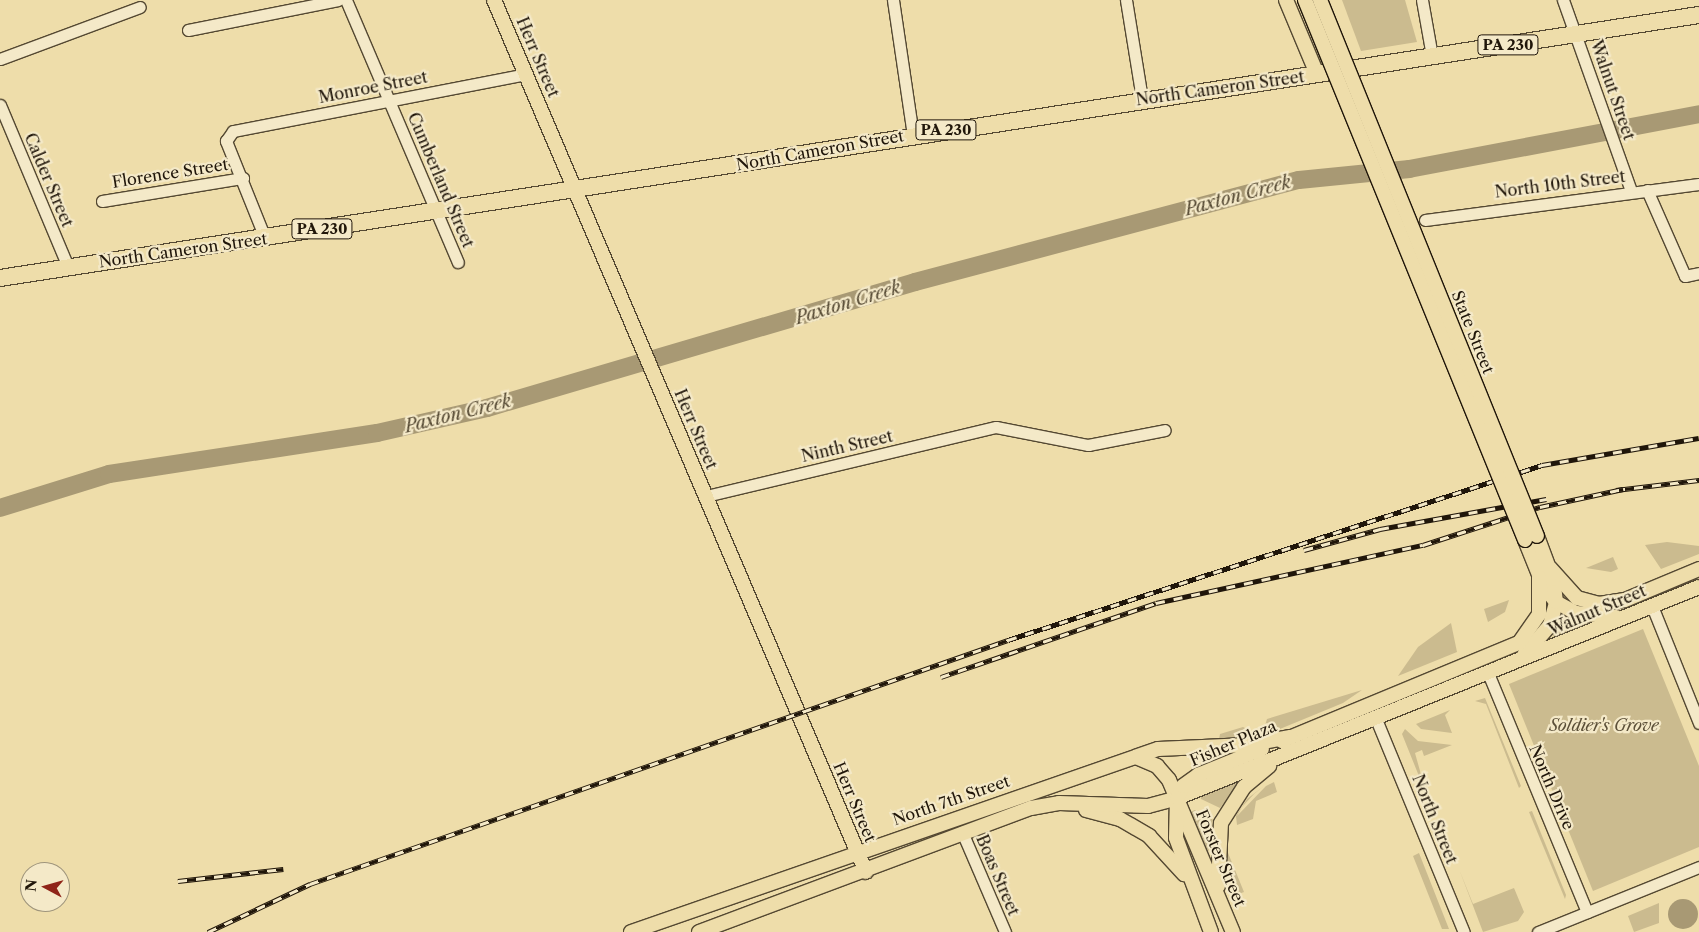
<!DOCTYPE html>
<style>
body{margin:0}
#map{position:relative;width:1699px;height:932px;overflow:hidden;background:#eda;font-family:"Libre Caslon Text",serif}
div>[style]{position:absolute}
.green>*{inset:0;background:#cbbb8f}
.water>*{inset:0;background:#a89974}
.round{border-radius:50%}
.river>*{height:18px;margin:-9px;padding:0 9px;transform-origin:9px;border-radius:9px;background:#a89974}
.roads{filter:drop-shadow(1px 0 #544832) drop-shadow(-1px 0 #544832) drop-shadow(0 1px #544832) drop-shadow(0 -1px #544832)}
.minor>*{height:11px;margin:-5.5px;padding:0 5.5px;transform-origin:5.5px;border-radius:5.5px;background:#f4e9c8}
.major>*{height:14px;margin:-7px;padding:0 7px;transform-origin:7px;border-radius:7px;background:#eda}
.highway>*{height:16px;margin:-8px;padding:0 8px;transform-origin:8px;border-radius:8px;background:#eda}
.rail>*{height:5px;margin-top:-2.5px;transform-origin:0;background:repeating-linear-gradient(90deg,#f4e9c8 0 9px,#20160a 0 18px);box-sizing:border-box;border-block:1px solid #20160a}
.bridges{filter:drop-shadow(1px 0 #20160a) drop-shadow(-1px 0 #20160a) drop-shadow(0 1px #20160a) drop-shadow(0 -1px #20160a)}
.major-bridge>*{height:14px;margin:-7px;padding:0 7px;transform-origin:7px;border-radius:7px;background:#eda}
span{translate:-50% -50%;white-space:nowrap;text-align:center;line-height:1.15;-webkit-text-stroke:4.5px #f4e9c8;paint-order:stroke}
.shield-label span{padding:1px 4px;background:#f4e9c8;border:1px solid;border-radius:4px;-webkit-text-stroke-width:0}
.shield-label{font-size:15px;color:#20160a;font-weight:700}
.street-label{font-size:16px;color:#20160a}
.park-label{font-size:16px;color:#5c5039;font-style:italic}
.water-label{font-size:18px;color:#564a34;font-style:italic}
.north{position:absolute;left:20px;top:862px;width:50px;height:50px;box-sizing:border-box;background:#f4e9c8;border:1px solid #9f957c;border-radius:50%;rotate:276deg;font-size:14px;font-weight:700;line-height:20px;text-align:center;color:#20160a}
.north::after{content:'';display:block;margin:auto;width:18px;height:22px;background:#8f2418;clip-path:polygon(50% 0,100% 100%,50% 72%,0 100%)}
</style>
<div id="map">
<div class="green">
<i style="clip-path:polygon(1342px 0,1405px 0,1417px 42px,1361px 51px)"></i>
<i style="clip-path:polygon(1667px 542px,1699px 546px,1699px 554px,1661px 569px,1645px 545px)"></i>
<i style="clip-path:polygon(1613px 557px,1618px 569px,1611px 572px,1586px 568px)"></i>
<i style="clip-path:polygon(1509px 600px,1505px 612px,1488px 622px,1484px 609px)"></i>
<i style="clip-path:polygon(1565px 614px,1590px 622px,1592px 625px,1555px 640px,1552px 633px,1559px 617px)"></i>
<i style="clip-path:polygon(1451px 623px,1457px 652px,1398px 676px,1418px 647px)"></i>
<i style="clip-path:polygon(1643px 629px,1699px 766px,1699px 847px,1593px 891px,1509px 684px)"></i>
<i style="clip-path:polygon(1362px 690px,1343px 703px,1275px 731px,1264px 729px,1267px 719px)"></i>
<i style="clip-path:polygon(1485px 698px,1521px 786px,1519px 788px,1486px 704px,1475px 701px)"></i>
<i style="clip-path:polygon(1450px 710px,1445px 715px,1452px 733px,1421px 729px,1416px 724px)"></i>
<i style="clip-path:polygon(1243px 727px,1249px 730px,1247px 739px,1219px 739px,1220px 734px)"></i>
<i style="clip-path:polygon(1405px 729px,1418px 741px,1452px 745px,1424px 756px,1422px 750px,1415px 753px,1427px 796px,1402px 734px)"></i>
<i style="clip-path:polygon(1243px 779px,1220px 808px,1201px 799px,1200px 795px)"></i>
<i style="clip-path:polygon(1276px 780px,1264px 786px,1254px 794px,1242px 807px,1237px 816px,1266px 786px,1274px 782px,1277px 792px,1256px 801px,1253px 819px,1237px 825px,1236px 816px,1247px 799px,1264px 786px)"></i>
<i style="clip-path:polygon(1195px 810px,1208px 817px,1207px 823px,1210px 818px,1215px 821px,1208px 853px,1190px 812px)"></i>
<i style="clip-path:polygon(1532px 811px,1566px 895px,1565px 899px,1529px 812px)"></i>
<i style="clip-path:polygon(1226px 848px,1244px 892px,1236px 895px,1228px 870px)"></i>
<i style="clip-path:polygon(1419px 853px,1449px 929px,1442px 929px,1417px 866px,1413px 856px)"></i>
<i style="clip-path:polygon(1459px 869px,1473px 904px,1514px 888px,1524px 912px,1518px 921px,1483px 932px)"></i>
<i style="clip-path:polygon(1659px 903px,1659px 923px,1634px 932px,1628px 916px)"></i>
</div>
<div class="water">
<i class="round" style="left:1668px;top:899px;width:30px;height:30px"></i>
</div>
<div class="river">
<i style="left:0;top:508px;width:114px;rotate:-17.3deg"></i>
<i style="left:109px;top:474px;width:271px;rotate:-8.7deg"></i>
<i style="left:377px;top:433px;width:113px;rotate:-12.8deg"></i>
<i style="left:487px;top:408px;width:446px;rotate:-16.4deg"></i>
<i style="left:915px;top:282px;width:397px;rotate:-14.9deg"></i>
<i style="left:1299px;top:180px;width:111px;rotate:-5.7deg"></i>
<i style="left:1409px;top:169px;width:295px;rotate:-10.7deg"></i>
</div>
<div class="roads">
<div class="minor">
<i style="left:346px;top:0;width:285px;rotate:66.9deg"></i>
<i style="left:893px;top:0;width:136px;rotate:81.6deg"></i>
<i style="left:1126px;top:0;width:100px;rotate:80.8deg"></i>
<i style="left:1422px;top:0;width:57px;rotate:79.9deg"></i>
<i style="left:1563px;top:0;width:203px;rotate:70.4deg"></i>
<i style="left:188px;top:30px;width:153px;rotate:-11.3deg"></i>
<i style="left:0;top:59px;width:149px;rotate:-20.4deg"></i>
<i style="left:0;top:105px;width:176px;rotate:67.2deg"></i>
<i style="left:1647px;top:190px;width:94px;rotate:66.2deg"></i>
<i style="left:1685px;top:276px;width:14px;rotate:-12deg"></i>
<i style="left:102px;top:201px;width:143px;rotate:-9.3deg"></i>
<i style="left:1425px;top:220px;width:276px;rotate:-7.5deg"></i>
<i style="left:265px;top:238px;width:105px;rotate:-111.9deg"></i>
<i style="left:226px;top:141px;width:12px;rotate:-55deg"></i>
<i style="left:233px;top:131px;width:298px;rotate:-11deg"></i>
<i style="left:706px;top:496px;width:298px;rotate:-13.4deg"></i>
<i style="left:996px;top:427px;width:94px;rotate:11.1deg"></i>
<i style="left:1088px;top:445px;width:78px;rotate:-11deg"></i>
<i style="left:1652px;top:606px;width:126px;rotate:68.1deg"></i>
<i style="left:1488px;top:673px;width:259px;rotate:67.5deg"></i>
<i style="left:1376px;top:719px;width:230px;rotate:67.6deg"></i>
<i style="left:962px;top:832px;width:109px;rotate:66.7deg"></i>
<i style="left:1538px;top:932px;width:174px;rotate:-22deg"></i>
</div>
<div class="major">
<i style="left:494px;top:0;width:948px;rotate:66.9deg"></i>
<i style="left:1286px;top:0;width:80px;rotate:67.3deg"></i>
<i style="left:1525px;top:540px;width:51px;rotate:68deg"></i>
<i style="left:1544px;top:587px;width:19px;rotate:51deg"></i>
<i style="left:1556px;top:602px;width:23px;rotate:29deg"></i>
<i style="left:1576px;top:613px;width:40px;rotate:5.7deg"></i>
<i style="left:1550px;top:568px;width:40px;rotate:48deg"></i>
<i style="left:1577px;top:598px;width:23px;rotate:15deg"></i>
<i style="left:1599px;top:604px;width:26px;rotate:-9deg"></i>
<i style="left:1625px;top:600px;width:80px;rotate:-22.7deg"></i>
<i style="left:1524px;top:655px;width:40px;rotate:-49deg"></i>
<i style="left:1550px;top:625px;width:24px;rotate:-75deg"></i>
<i style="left:1556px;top:602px;width:23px;rotate:-97deg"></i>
<i style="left:1553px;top:579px;width:46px;rotate:-110.4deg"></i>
<i style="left:1282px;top:741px;width:256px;rotate:-22.5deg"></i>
<i style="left:1519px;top:643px;width:35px;rotate:-55deg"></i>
<i style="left:1539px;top:614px;width:37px;rotate:-90deg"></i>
<i style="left:1136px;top:757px;width:23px;rotate:23deg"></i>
<i style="left:1157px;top:766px;width:18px;rotate:49deg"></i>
<i style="left:1169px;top:780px;width:165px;rotate:67.2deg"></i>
<i style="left:1086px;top:810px;width:35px;rotate:15deg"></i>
<i style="left:1120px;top:819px;width:34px;rotate:30deg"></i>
<i style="left:1149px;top:836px;width:52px;rotate:47.4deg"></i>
<i style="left:1218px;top:886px;width:63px;rotate:-87.3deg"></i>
<i style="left:1221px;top:823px;width:43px;rotate:-57.4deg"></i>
<i style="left:1244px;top:787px;width:33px;rotate:-40deg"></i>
<i style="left:631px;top:932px;width:558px;rotate:-19.15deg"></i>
<i style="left:1158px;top:749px;width:89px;rotate:-2.6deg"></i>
<i style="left:1247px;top:745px;width:44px;rotate:-10.5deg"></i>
<i style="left:699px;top:932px;width:354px;rotate:-20.5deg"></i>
<i style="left:1031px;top:808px;width:28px;rotate:-10deg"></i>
<i style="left:1059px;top:803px;width:89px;rotate:1.9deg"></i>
<i style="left:1148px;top:806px;width:30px;rotate:-15deg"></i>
<i style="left:1177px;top:798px;width:563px;rotate:-22.01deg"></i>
<i style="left:1211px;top:932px;width:100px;rotate:-110.4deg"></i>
<i style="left:1176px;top:838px;width:40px;rotate:-88.6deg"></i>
<i style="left:1177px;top:798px;width:13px;rotate:-63deg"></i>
<i style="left:1183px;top:786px;width:19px;rotate:-36deg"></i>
<i style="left:1198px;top:775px;width:69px;rotate:-22.1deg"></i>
</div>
<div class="highway">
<i style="left:0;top:278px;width:1719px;rotate:-8.8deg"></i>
</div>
</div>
<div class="rail">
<i style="left:1616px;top:490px;width:84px;rotate:-6.9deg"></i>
<i style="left:1304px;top:550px;width:79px;rotate:-15.4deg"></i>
<i style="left:1380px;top:529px;width:169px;rotate:-10.2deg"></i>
<i style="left:941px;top:677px;width:227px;rotate:-19deg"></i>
<i style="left:1156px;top:603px;width:273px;rotate:-12.3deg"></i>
<i style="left:1423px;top:545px;width:123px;rotate:-18deg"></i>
<i style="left:1540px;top:507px;width:85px;rotate:-12.2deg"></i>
<i style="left:178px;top:881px;width:106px;rotate:-6.5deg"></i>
<i style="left:208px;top:932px;width:113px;rotate:-25.2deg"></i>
<i style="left:310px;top:884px;width:739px;rotate:-19.27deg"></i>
<i style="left:1008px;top:640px;width:562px;rotate:-18.14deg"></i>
<i style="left:1542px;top:465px;width:159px;rotate:-9.8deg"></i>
</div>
<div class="bridges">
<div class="major-bridge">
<i style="left:1305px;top:0;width:583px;rotate:67.83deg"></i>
<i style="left:1320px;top:0;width:578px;rotate:67.96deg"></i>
</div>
</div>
<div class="shield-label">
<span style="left:1508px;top:45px">PA 230</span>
<span style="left:946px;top:130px">PA 230</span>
<span style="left:322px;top:229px">PA 230</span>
</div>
<div class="street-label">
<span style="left:538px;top:57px;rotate:67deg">Herr Street</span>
<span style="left:373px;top:87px;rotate:-11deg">Monroe Street</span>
<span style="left:1220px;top:88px;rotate:-8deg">North Cameron Street</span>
<span style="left:1613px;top:90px;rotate:71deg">Walnut Street</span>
<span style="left:820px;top:150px;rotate:-10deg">North Cameron Street</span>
<span style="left:170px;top:173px;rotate:-9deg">Florence Street</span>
<span style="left:49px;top:180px;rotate:67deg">Calder Street</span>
<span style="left:441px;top:180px;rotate:67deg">Cumberland Street</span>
<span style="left:1560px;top:184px;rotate:-7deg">North 10th Street</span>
<span style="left:183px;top:250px;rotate:-8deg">North Cameron Street</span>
<span style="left:1473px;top:332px;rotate:68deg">State Street</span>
<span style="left:696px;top:429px;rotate:67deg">Herr Street</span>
<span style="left:847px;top:446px;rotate:-13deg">Ninth Street</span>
<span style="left:1597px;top:610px;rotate:-23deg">Walnut Street</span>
<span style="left:1233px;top:743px;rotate:-23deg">Fisher Plaza</span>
<span style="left:1552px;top:787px;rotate:67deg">North Drive</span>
<span style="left:951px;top:800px;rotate:-19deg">North 7th Street</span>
<span style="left:855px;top:802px;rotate:67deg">Herr Street</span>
<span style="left:1435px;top:819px;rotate:68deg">North Street</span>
<span style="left:1221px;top:858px;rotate:67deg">Forster Street</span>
<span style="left:998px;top:875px;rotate:67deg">Boas Street</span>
</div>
<div class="park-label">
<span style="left:1604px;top:725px">Soldier's Grove</span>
</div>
<div class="water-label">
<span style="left:1238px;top:196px;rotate:-15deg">Paxton Creek</span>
<span style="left:848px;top:303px;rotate:-17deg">Paxton Creek</span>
<span style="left:458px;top:414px;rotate:-14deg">Paxton Creek</span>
</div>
<div class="north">N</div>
</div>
